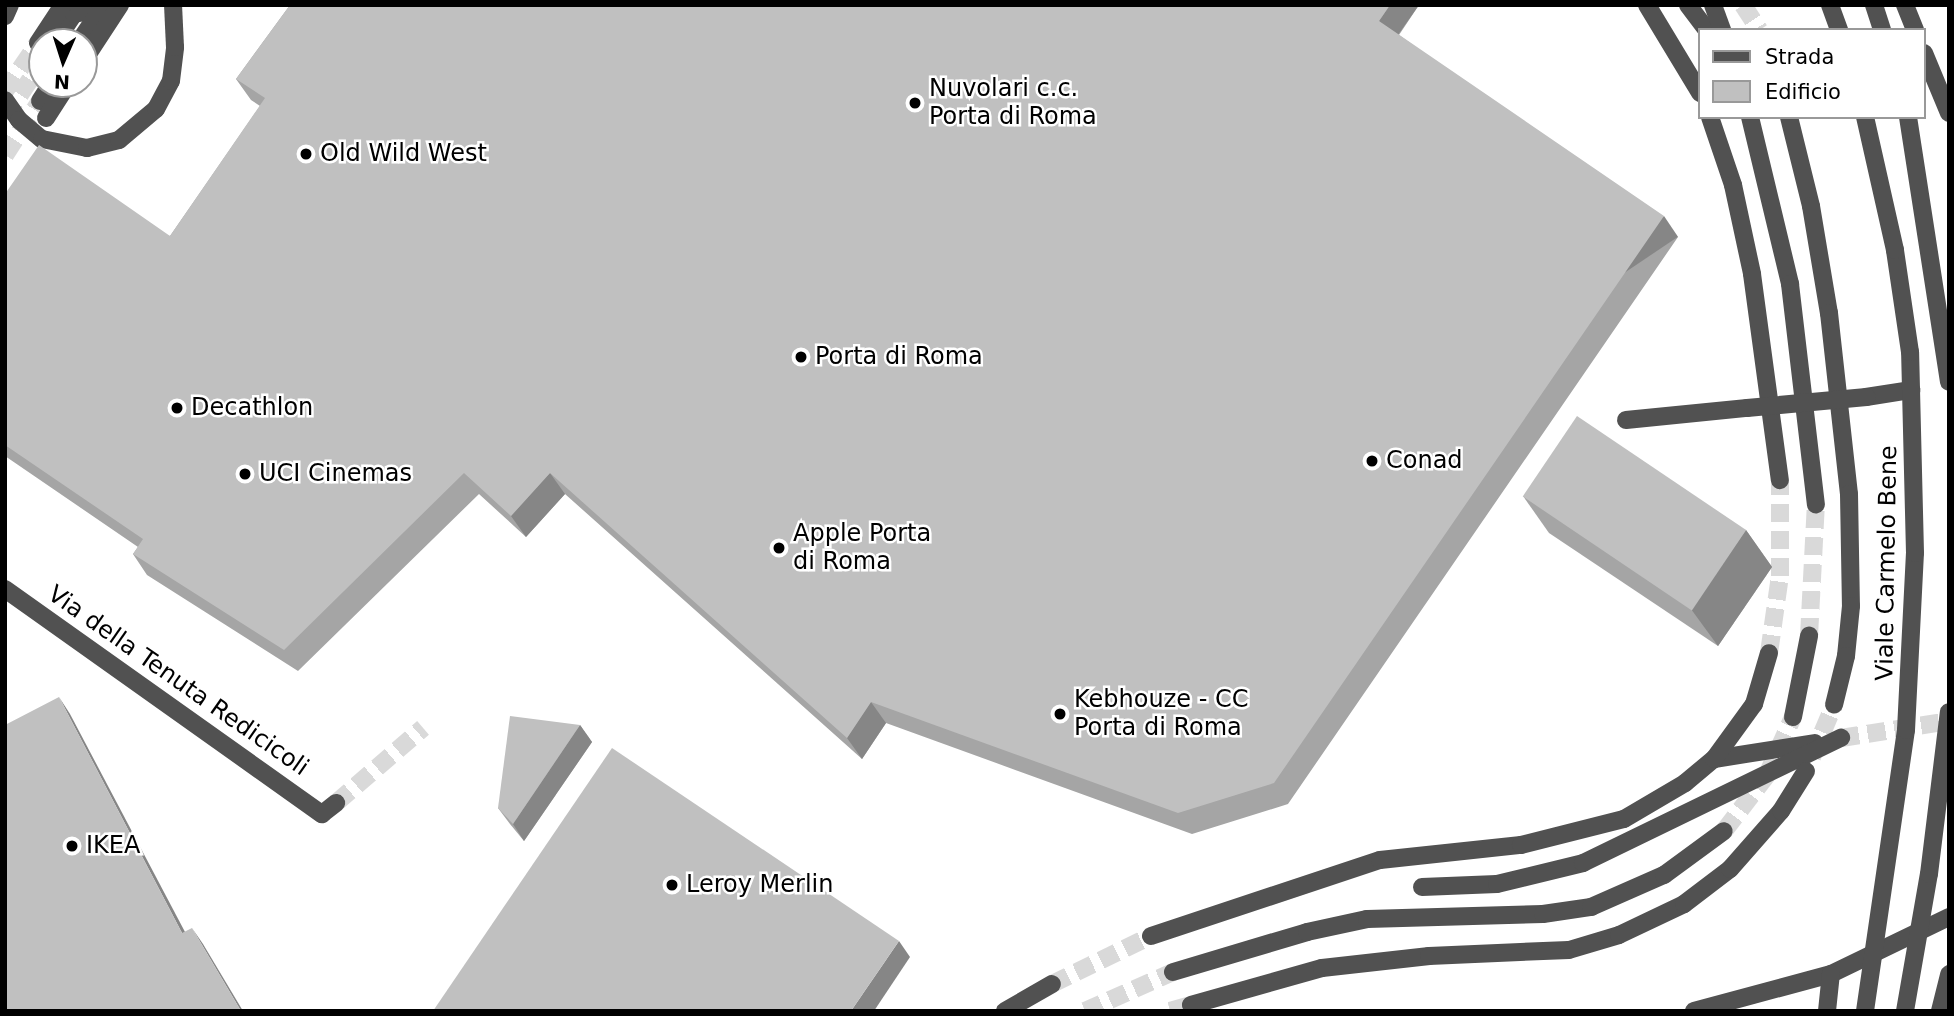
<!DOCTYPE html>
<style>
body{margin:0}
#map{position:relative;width:1954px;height:1016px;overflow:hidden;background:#fff;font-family:"DejaVu Sans",sans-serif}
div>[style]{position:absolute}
.minor-tunnel>*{height:18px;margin-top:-9px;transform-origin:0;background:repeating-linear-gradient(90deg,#d9d9d9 0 18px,transparent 0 27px)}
.minor>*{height:18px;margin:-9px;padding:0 9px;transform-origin:9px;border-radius:9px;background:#515151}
.minor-bridge>*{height:18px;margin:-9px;padding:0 9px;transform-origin:9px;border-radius:9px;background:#515151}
.wall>*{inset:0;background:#a5a5a5}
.shaded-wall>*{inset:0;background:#868686;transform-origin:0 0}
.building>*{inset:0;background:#c0c0c0;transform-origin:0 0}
.dots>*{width:19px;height:19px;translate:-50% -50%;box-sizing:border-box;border:4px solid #fff;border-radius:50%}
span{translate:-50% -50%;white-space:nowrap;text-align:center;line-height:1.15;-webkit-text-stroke:5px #fff;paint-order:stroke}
.poi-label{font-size:24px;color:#000}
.left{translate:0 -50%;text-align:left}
.street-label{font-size:24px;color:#000}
.frame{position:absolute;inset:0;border:7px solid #000;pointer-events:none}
.legend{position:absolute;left:1698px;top:28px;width:228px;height:91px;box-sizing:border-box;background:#fff;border:2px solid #999;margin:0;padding:9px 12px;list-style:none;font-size:21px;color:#000}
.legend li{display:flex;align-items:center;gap:14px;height:35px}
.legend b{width:35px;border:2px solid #999}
.north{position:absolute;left:28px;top:28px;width:70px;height:70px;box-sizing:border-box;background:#fff;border:2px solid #999;border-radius:50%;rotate:183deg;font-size:19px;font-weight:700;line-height:28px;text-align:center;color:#000}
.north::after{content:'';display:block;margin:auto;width:24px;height:32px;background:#000;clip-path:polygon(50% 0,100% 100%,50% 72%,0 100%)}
</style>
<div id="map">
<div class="minor-tunnel">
<i style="left:1743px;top:5px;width:30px;rotate:57deg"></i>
<i style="left:5px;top:91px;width:58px;rotate:-55.5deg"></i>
<i style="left:5px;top:117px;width:66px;rotate:-56.1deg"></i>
<i style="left:5px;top:155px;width:64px;rotate:-57.1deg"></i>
<i style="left:1809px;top:636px;width:132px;rotate:-87deg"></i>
<i style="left:1769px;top:653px;width:78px;rotate:-81.9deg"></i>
<i style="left:1780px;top:576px;width:96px;rotate:-90deg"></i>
<i style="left:1841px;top:738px;width:109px;rotate:-8.9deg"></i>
<i style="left:1812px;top:757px;width:56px;rotate:-67.1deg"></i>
<i style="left:336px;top:803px;width:115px;rotate:-40.8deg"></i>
<i style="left:1724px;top:831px;width:71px;rotate:-52.5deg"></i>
<i style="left:1767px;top:775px;width:64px;rotate:-65.9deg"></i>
<i style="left:1052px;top:984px;width:110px;rotate:-25.9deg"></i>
<i style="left:1085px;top:1011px;width:96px;rotate:-23.9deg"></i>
<i style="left:1170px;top:1011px;width:22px;rotate:-16deg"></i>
</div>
<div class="minor">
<i style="left:1647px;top:5px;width:103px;rotate:58.9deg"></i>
<i style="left:1688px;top:5px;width:31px;rotate:53deg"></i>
<i style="left:1713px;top:5px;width:27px;rotate:70deg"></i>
<i style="left:1830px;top:5px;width:27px;rotate:70deg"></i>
<i style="left:1874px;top:5px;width:26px;rotate:72deg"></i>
<i style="left:1905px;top:5px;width:27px;rotate:68deg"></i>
<i style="left:5px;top:16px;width:12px;rotate:-66deg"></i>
<i style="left:55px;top:42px;width:34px;rotate:-56deg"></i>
<i style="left:74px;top:14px;width:15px;rotate:-11deg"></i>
<i style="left:79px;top:42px;width:45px;rotate:-56deg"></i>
<i style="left:38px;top:43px;width:45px;rotate:-56.7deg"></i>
<i style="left:1924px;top:53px;width:65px;rotate:67.4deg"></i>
<i style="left:84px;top:60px;width:66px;rotate:-56.8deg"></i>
<i style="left:40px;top:101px;width:20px;rotate:-57deg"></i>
<i style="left:1710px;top:117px;width:72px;rotate:71.3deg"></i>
<i style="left:1733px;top:185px;width:91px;rotate:77.9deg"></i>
<i style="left:1752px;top:274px;width:208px;rotate:82.3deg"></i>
<i style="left:1750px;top:117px;width:172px;rotate:76.5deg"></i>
<i style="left:1790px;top:284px;width:222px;rotate:83.3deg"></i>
<i style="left:1789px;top:117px;width:92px;rotate:76.1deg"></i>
<i style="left:1811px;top:206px;width:109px;rotate:80.5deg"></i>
<i style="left:1829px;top:313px;width:182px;rotate:83.7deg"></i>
<i style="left:1849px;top:494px;width:112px;rotate:89deg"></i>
<i style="left:1851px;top:606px;width:50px;rotate:95.7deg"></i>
<i style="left:1846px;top:656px;width:50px;rotate:103.8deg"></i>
<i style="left:1908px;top:117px;width:268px;rotate:81.2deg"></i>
<i style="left:46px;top:118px;width:40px;rotate:-57.1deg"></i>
<i style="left:1866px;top:397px;width:46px;rotate:-8.8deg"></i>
<i style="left:1626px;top:420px;width:122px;rotate:-5.7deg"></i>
<i style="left:5px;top:589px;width:389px;rotate:35.4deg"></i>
<i style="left:322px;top:814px;width:18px;rotate:-38deg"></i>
<i style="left:1793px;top:717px;width:83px;rotate:-78.8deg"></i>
<i style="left:1714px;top:759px;width:102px;rotate:-9deg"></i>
<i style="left:1422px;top:887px;width:75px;rotate:-2.3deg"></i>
<i style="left:1497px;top:884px;width:89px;rotate:-13.7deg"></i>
<i style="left:1583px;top:863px;width:287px;rotate:-25.9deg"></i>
<i style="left:1151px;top:936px;width:241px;rotate:-18.4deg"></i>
<i style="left:1380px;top:860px;width:142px;rotate:-6.1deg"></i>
<i style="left:1521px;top:845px;width:106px;rotate:-14.2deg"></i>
<i style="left:1624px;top:819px;width:71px;rotate:-30.5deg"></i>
<i style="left:1685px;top:783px;width:38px;rotate:-40deg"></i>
<i style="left:1714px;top:759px;width:68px;rotate:-54deg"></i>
<i style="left:1754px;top:704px;width:53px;rotate:-73.6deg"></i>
<i style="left:1173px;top:972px;width:140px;rotate:-16.6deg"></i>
<i style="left:1307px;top:932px;width:61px;rotate:-12.2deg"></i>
<i style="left:1367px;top:919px;width:176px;rotate:-1.6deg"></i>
<i style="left:1543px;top:914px;width:49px;rotate:-8.3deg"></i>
<i style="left:1591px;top:907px;width:80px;rotate:-23.7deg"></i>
<i style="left:1664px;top:875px;width:74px;rotate:-36.3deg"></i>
<i style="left:1191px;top:1005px;width:136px;rotate:-15.8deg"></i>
<i style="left:1322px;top:968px;width:108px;rotate:-6.4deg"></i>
<i style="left:1429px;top:956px;width:140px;rotate:-2.5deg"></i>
<i style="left:1569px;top:950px;width:52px;rotate:-16.7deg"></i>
<i style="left:1619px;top:935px;width:72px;rotate:-25.5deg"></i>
<i style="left:1684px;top:904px;width:58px;rotate:-37.3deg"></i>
<i style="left:1730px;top:869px;width:77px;rotate:-48.7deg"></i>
<i style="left:1781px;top:811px;width:47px;rotate:-58deg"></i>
<i style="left:1005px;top:1011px;width:54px;rotate:-29.9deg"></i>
<i style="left:1694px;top:1011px;width:142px;rotate:-15.1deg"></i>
<i style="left:1831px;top:974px;width:131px;rotate:-25.8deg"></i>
<i style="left:1827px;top:1011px;width:37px;rotate:-84deg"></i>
<i style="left:1865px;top:1011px;width:284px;rotate:-81.7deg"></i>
<i style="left:1906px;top:730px;width:177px;rotate:-87.1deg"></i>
<i style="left:1915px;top:553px;width:201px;rotate:-91.4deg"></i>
<i style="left:1910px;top:352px;width:103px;rotate:-98.4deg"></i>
<i style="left:1895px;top:250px;width:136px;rotate:-102.7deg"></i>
<i style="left:1905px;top:1011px;width:139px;rotate:-80.1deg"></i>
<i style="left:1929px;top:874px;width:163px;rotate:-83deg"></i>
<i style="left:1940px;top:1011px;width:38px;rotate:-76deg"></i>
</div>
<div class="minor-bridge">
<i style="left:5px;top:100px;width:24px;rotate:55deg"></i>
<i style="left:19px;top:120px;width:30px;rotate:40deg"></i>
<i style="left:42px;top:139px;width:46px;rotate:11.3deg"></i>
<i style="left:87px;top:148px;width:33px;rotate:-14deg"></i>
<i style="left:119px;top:140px;width:48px;rotate:-40deg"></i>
<i style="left:156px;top:109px;width:32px;rotate:-62deg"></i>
<i style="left:171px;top:81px;width:34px;rotate:-83deg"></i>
<i style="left:175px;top:47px;width:42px;rotate:-92.7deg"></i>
<i style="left:1747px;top:408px;width:120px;rotate:-5.3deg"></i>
</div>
<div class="wall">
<i style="clip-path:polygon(290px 5px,1419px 5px,1399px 35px,1678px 237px,1288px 804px,1192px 834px,886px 723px,862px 759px,565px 494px,526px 537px,479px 494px,298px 671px,147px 575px,133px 554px,138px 547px,5px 456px,5px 194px,170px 236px,260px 106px,251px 100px,236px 79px)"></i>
<i style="clip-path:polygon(1523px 496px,1746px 530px,1772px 567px,1718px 646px,1549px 533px)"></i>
<i style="clip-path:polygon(580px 725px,592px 742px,524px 841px,510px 824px,498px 808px)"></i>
</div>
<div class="shaded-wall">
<i style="clip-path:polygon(1390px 5px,1419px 5px,1393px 42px,1379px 21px)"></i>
<i style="left:1664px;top:216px;width:25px;height:688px;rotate:56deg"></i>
<i style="clip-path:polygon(550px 473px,565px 494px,526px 537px,511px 516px)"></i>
<i style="clip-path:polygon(1746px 530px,1772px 567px,1718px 646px,1691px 609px)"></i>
<i style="clip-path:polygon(59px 697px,70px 714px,194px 949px,182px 933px)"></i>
<i style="clip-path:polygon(871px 702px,886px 723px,862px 759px,847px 738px)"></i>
<i style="clip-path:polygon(580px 725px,592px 742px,524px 841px,513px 824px)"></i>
<i style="clip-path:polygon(192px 928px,203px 944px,243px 1011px,241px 1011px)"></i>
<i style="clip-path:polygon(899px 941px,910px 957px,874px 1011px,851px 1011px)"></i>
</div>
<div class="building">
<i style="clip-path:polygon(290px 5px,1390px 5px,1379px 21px,1664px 216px,1274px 783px,1178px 813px,871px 702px,847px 738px,550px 473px,511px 516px,464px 473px,284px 650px,133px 554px,143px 539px,5px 445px,5px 194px,39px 145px,170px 236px,265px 98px,236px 79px)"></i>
<i style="left:1577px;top:416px;width:204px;height:97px;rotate:34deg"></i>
<i style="clip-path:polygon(59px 697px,182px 933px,192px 928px,241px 1011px,5px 1011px,5px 725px)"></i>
<i style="clip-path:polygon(510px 716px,580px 725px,513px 824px,498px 808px)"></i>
<i style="clip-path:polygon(612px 748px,899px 941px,851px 1011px,433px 1011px)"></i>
</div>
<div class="dots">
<i style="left:915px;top:103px;background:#000"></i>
<i style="left:306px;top:154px;background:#000"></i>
<i style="left:801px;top:357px;background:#000"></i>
<i style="left:177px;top:408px;background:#000"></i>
<i style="left:1372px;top:461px;background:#000"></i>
<i style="left:245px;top:474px;background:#000"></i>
<i style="left:779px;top:548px;background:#000"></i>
<i style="left:1060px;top:714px;background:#000"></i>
<i style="left:72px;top:846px;background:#000"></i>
<i style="left:672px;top:885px;background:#000"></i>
</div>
<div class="poi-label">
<span class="left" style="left:929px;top:103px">Nuvolari c.c.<br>Porta di Roma</span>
<span class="left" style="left:320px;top:154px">Old Wild West</span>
<span class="left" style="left:815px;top:357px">Porta di Roma</span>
<span class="left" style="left:191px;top:408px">Decathlon</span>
<span class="left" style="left:1386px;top:461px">Conad</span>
<span class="left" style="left:259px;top:474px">UCI Cinemas</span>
<span class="left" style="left:793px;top:548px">Apple Porta<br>di Roma</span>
<span class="left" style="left:1074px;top:714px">Kebhouze - CC<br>Porta di Roma</span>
<span class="left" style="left:86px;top:846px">IKEA</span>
<span class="left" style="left:686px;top:885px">Leroy Merlin</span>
</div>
<div class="street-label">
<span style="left:1887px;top:563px;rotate:-89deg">Viale Carmelo Bene</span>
<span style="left:178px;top:681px;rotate:35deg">Via della Tenuta Redicicoli</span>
</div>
<div class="frame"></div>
<ul class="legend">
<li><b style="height:9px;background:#515151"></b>Strada</li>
<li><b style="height:19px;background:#c0c0c0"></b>Edificio</li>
</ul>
<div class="north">N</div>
</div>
